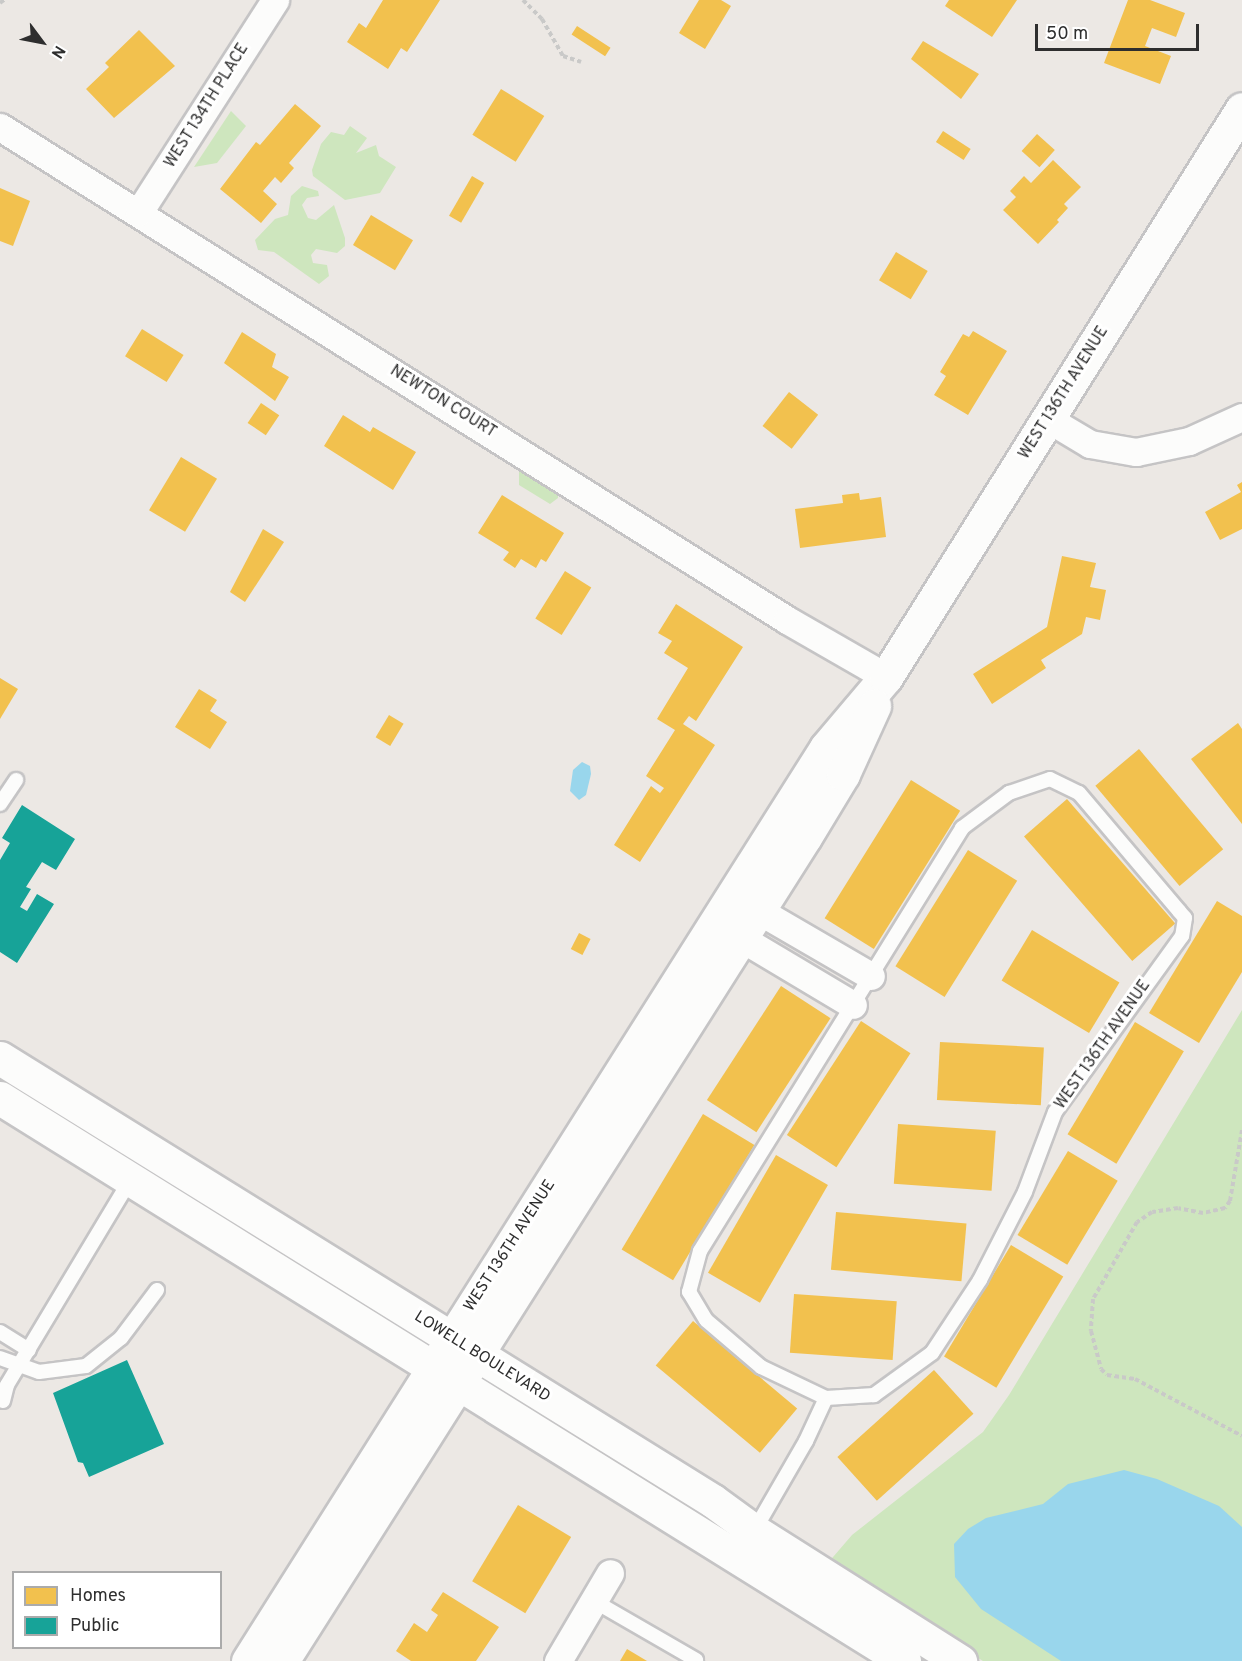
<!DOCTYPE html>
<style>
body{margin:0}
#map{position:relative;width:1242px;height:1661px;overflow:hidden;background:#ece8e4;font-family:Overpass,sans-serif}
div>[style]{position:absolute}
.green>*{inset:0;background:#cee6be}
.water>*{inset:0;background:#99d6ec}
.homes>*{inset:0;background:#f2c14e;transform-origin:0 0}
.public>*{inset:0;background:#17a398}
.path>*{height:4px;margin-top:-2px;transform-origin:0;background:repeating-linear-gradient(90deg,#c9c9c8 0 4.5px,transparent 0 7.5px)}
.roads{filter:drop-shadow(2px 0 #c5c4c5) drop-shadow(-2px 0 #c5c4c5) drop-shadow(0 2px #c5c4c5) drop-shadow(0 -2px #c5c4c5)}
.lane>*{height:14px;margin:-7px;padding:0 7px;transform-origin:7px;border-radius:7px;background:#fcfcfb}
.street>*{height:27px;margin:-13.5px;padding:0 13.5px;transform-origin:13.5px;border-radius:13.5px;background:#fcfcfb}
.secondary>*{height:33px;margin:-16.5px;padding:0 16.5px;transform-origin:16.5px;border-radius:16.5px;background:#fcfcfb}
span{translate:-50% -50%;white-space:nowrap;text-align:center;line-height:1.15;-webkit-text-stroke:6px #fff;paint-order:stroke}
.street-label{font-size:16px;color:#2e2e2e}
.legend{position:absolute;left:12px;top:1571px;width:210px;height:78px;box-sizing:border-box;background:#fff;border:2px solid #ababab;margin:0;padding:8px 10px;list-style:none;font-size:18px;color:#2e2e2e}
.legend li{display:flex;align-items:center;gap:12px;height:30px}
.legend b{width:30px;border:2px solid #ababab}
.north{position:absolute;left:12px;top:12px;width:60px;height:60px;-webkit-text-stroke:4px #fff;paint-order:stroke;rotate:122deg;font-size:16px;font-weight:700;line-height:24px;text-align:center;color:#2e2e2e}
.north::after{content:'';display:block;margin:auto;width:21px;height:27px;background:#2e2e2e;clip-path:polygon(50% 0,100% 100%,50% 72%,0 100%)}
.scale{position:absolute;left:1035px;top:24px;width:164px;height:27px;box-sizing:border-box;border:3px solid #2e2e2e;border-top:0;padding-left:8px;font-size:18px;line-height:21px;white-space:nowrap;color:#2e2e2e;-webkit-text-stroke:4px #fff;paint-order:stroke}
</style>
<div id="map">
<div class="green">
<i style="clip-path:polygon(231px 111px,246px 126px,217px 163px,194px 167px)"></i>
<i style="clip-path:polygon(350px 126px,367px 138px,356px 153px,376px 145px,379px 156px,396px 167px,380px 193px,345px 200px,313px 176px,312px 170px,321px 144px,331px 132px,344px 135px)"></i>
<i style="clip-path:polygon(302px 186px,318px 191px,319px 196px,307px 198px,302px 205px,308px 218px,316px 220px,334px 205px,345px 238px,345px 246px,337px 253px,316px 249px,311px 255px,313px 263px,327px 265px,329px 276px,319px 284px,274px 252px,258px 250px,255px 240px,275px 219px,288px 215px,291px 196px)"></i>
<i style="clip-path:polygon(526px 470px,558px 490px,558px 498px,550px 504px,519px 485px,519px 471px)"></i>
<i style="clip-path:polygon(1242px 1010px,1242px 1661px,983px 1661px,827px 1564px,852px 1535px,983px 1432px,1009px 1395px)"></i>
</div>
<div class="water">
<i style="clip-path:polygon(582px 762px,590px 766px,591px 774px,586px 795px,579px 800px,570px 791px,573px 770px)"></i>
<i style="clip-path:polygon(1124px 1470px,1157px 1479px,1219px 1506px,1242px 1527px,1242px 1661px,1061px 1661px,981px 1609px,955px 1577px,954px 1544px,968px 1529px,986px 1518px,1043px 1504px,1068px 1484px)"></i>
</div>
<div class="homes">
<i style="clip-path:polygon(383px 0,440px 0,407px 52px,401px 48px,388px 69px,347px 42px,359px 23px,366px 28px)"></i>
<i style="clip-path:polygon(699px 0,721px 0,731px 6px,705px 49px,679px 33px)"></i>
<i style="clip-path:polygon(949px 0,1017px 0,992px 37px,945px 6px)"></i>
<i style="clip-path:polygon(1128px 0,1150px 0,1185px 13px,1176px 37px,1152px 28px,1145px 46px,1171px 56px,1160px 84px,1104px 63px)"></i>
<i style="left:577px;top:26px;width:40px;height:10px;rotate:33deg"></i>
<i style="clip-path:polygon(139px 30px,175px 66px,114px 118px,86px 89px,109px 67px,105px 63px)"></i>
<i style="clip-path:polygon(923px 41px,979px 74px,961px 99px,911px 59px)"></i>
<i style="left:501px;top:89px;width:51px;height:54px;rotate:32deg"></i>
<i style="clip-path:polygon(295px 104px,321px 126px,289px 163px,294px 168px,281px 183px,275px 177px,263px 191px,277px 204px,261px 223px,220px 189px,256px 142px,260px 145px)"></i>
<i style="left:943px;top:131px;width:33px;height:13px;rotate:33deg"></i>
<i style="left:1037px;top:134px;width:24px;height:23px;rotate:42deg"></i>
<i style="clip-path:polygon(1053px 160px,1081px 187px,1064px 204px,1068px 208px,1057px 220px,1059px 222px,1038px 244px,1003px 210px,1016px 197px,1010px 191px,1024px 176px,1031px 183px)"></i>
<i style="left:472px;top:176px;width:14px;height:46px;rotate:30deg"></i>
<i style="clip-path:polygon(0 188px,30px 201px,13px 246px,0 241px)"></i>
<i style="left:371px;top:215px;width:49px;height:35px;rotate:31deg"></i>
<i style="left:896px;top:252px;width:37px;height:33px;rotate:31deg"></i>
<i style="left:142px;top:329px;width:49px;height:32px;rotate:32deg"></i>
<i style="clip-path:polygon(973px 331px,1007px 351px,968px 415px,934px 395px,946px 376px,940px 372px,963px 334px,969px 337px)"></i>
<i style="clip-path:polygon(242px 332px,276px 354px,272px 367px,289px 377px,275px 401px,224px 363px)"></i>
<i style="left:789px;top:392px;width:37px;height:43px;rotate:38deg"></i>
<i style="left:261px;top:403px;width:22px;height:24px;rotate:34deg"></i>
<i style="clip-path:polygon(343px 415px,370px 432px,373px 427px,416px 452px,393px 490px,324px 446px)"></i>
<i style="left:181px;top:457px;width:42px;height:62px;rotate:31deg"></i>
<i style="clip-path:polygon(1242px 482px,1242px 529px,1220px 540px,1205px 512px,1241px 492px,1237px 485px)"></i>
<i style="clip-path:polygon(859px 493px,860px 500px,881px 497px,886px 537px,800px 548px,795px 509px,843px 503px,842px 495px)"></i>
<i style="clip-path:polygon(502px 495px,564px 533px,546px 562px,541px 559px,536px 568px,521px 559px,515px 568px,503px 560px,509px 552px,478px 533px)"></i>
<i style="clip-path:polygon(263px 529px,284px 542px,245px 602px,230px 592px)"></i>
<i style="clip-path:polygon(1062px 556px,1096px 563px,1090px 587px,1106px 590px,1100px 620px,1086px 617px,1082px 634px,1041px 660px,1046px 668px,992px 704px,973px 674px,1047px 627px)"></i>
<i style="left:565px;top:571px;width:31px;height:56px;rotate:32deg"></i>
<i style="clip-path:polygon(676px 604px,743px 647px,696px 721px,689px 716px,683px 724px,715px 745px,640px 862px,614px 845px,651px 786px,660px 793px,664px 788px,646px 776px,675px 730px,657px 719px,688px 668px,664px 653px,672px 641px,658px 633px)"></i>
<i style="clip-path:polygon(0 678px,18px 689px,0 719px)"></i>
<i style="clip-path:polygon(199px 689px,217px 700px,210px 711px,227px 722px,210px 749px,175px 727px)"></i>
<i style="left:389px;top:715px;width:17px;height:26px;rotate:31deg"></i>
<i style="clip-path:polygon(1238px 723px,1242px 729px,1242px 824px,1191px 759px)"></i>
<i style="left:1139px;top:749px;width:131px;height:57px;rotate:50deg"></i>
<i style="left:911px;top:780px;width:58px;height:163px;rotate:32deg"></i>
<i style="left:1067px;top:799px;width:165px;height:57px;rotate:49deg"></i>
<i style="left:968px;top:850px;width:58px;height:137px;rotate:32deg"></i>
<i style="clip-path:polygon(1217px 901px,1242px 916px,1242px 972px,1199px 1043px,1149px 1013px)"></i>
<i style="left:1032px;top:930px;width:102px;height:59px;rotate:31deg"></i>
<i style="left:579px;top:933px;width:13px;height:18px;rotate:27deg"></i>
<i style="left:781px;top:986px;width:59px;height:136px;rotate:33deg"></i>
<i style="left:861px;top:1021px;width:59px;height:136px;rotate:33deg"></i>
<i style="left:1135px;top:1022px;width:57px;height:131px;rotate:31deg"></i>
<i style="left:940px;top:1042px;width:104px;height:58px;rotate:3deg"></i>
<i style="left:703px;top:1114px;width:60px;height:158px;rotate:31deg"></i>
<i style="left:898px;top:1124px;width:98px;height:60px;rotate:4deg"></i>
<i style="left:1068px;top:1151px;width:58px;height:98px;rotate:31deg"></i>
<i style="left:776px;top:1155px;width:60px;height:136px;rotate:30deg"></i>
<i style="left:836px;top:1212px;width:131px;height:58px;rotate:5deg"></i>
<i style="left:1011px;top:1245px;width:61px;height:130px;rotate:31deg"></i>
<i style="left:794px;top:1294px;width:103px;height:59px;rotate:4deg"></i>
<i style="left:693px;top:1321px;width:136px;height:58px;rotate:40deg"></i>
<i style="left:934px;top:1370px;width:59px;height:130px;rotate:48deg"></i>
<i style="left:518px;top:1505px;width:62px;height:89px;rotate:31deg"></i>
<i style="clip-path:polygon(443px 1592px,499px 1627px,476px 1661px,411px 1661px,396px 1651px,414px 1623px,427px 1632px,438px 1615px,431px 1610px)"></i>
<i style="clip-path:polygon(627px 1649px,647px 1661px,620px 1661px)"></i>
</div>
<div class="public">
<i style="clip-path:polygon(22px 805px,75px 839px,56px 870px,42px 862px,26px 887px,31px 889px,20px 907px,27px 911px,37px 894px,54px 904px,17px 963px,0 952px,0 860px,10px 843px,2px 838px)"></i>
<i style="clip-path:polygon(127px 1360px,164px 1444px,89px 1477px,83px 1463px,78px 1462px,53px 1393px)"></i>
</div>
<div class="path">
<i style="left:523px;top:0;width:27px;rotate:45deg"></i>
<i style="left:542px;top:19px;width:43px;rotate:60.4deg"></i>
<i style="left:563px;top:56px;width:19px;rotate:18deg"></i>
<i style="left:0;top:3px;width:5px;rotate:-37deg"></i>
<i style="left:1242px;top:1130px;width:72px;rotate:99.6deg"></i>
<i style="left:1230px;top:1201px;width:9px;rotate:126deg"></i>
<i style="left:1225px;top:1208px;width:23px;rotate:167deg"></i>
<i style="left:1203px;top:1213px;width:25px;rotate:-169deg"></i>
<i style="left:1178px;top:1208px;width:26px;rotate:171deg"></i>
<i style="left:1152px;top:1212px;width:18px;rotate:146deg"></i>
<i style="left:1137px;top:1222px;width:89px;rotate:119.7deg"></i>
<i style="left:1093px;top:1299px;width:32px;rotate:94deg"></i>
<i style="left:1091px;top:1331px;width:39px;rotate:75deg"></i>
<i style="left:1101px;top:1369px;width:8px;rotate:45deg"></i>
<i style="left:1107px;top:1375px;width:28px;rotate:8deg"></i>
<i style="left:1135px;top:1379px;width:121px;rotate:28deg"></i>
</div>
<div class="roads">
<div class="lane">
<i style="left:1050px;top:779px;width:32px;rotate:26deg"></i>
<i style="left:1079px;top:793px;width:155px;rotate:49.7deg"></i>
<i style="left:1179px;top:911px;width:9px;rotate:49deg"></i>
<i style="left:1185px;top:918px;width:18px;rotate:99deg"></i>
<i style="left:1182px;top:936px;width:217px;rotate:125.8deg"></i>
<i style="left:1055px;top:1112px;width:85px;rotate:110.6deg"></i>
<i style="left:1025px;top:1192px;width:99px;rotate:117.1deg"></i>
<i style="left:980px;top:1280px;width:87px;rotate:123.3deg"></i>
<i style="left:932px;top:1353px;width:72px;rotate:144.1deg"></i>
<i style="left:874px;top:1395px;width:48px;rotate:176.4deg"></i>
<i style="left:826px;top:1398px;width:72px;rotate:-154.5deg"></i>
<i style="left:761px;top:1367px;width:72px;rotate:-139.5deg"></i>
<i style="left:706px;top:1320px;width:33px;rotate:-121deg"></i>
<i style="left:689px;top:1292px;width:42px;rotate:-75deg"></i>
<i style="left:700px;top:1251px;width:498px;rotate:-58.2deg"></i>
<i style="left:962px;top:828px;width:59px;rotate:-36.7deg"></i>
<i style="left:1009px;top:793px;width:43px;rotate:-18.9deg"></i>
<i style="left:0;top:804px;width:29px;rotate:-56deg"></i>
<i style="left:0;top:1332px;width:34px;rotate:32deg"></i>
<i style="left:0;top:1358px;width:41px;rotate:19.7deg"></i>
<i style="left:39px;top:1372px;width:47px;rotate:-7.3deg"></i>
<i style="left:86px;top:1366px;width:45px;rotate:-38.7deg"></i>
<i style="left:121px;top:1338px;width:60px;rotate:-53.1deg"></i>
<i style="left:3px;top:1401px;width:16px;rotate:-76deg"></i>
<i style="left:7px;top:1385px;width:240px;rotate:-59deg"></i>
<i style="left:754px;top:1531px;width:104px;rotate:-60deg"></i>
<i style="left:806px;top:1441px;width:47px;rotate:-65.1deg"></i>
<i style="left:594px;top:1601px;width:118px;rotate:30deg"></i>
</div>
<div class="street">
<i style="left:0;top:127px;width:929px;rotate:32.06deg"></i>
<i style="left:787px;top:620px;width:114px;rotate:29.9deg"></i>
<i style="left:139px;top:212px;width:252px;rotate:-57.3deg"></i>
<i style="left:1048px;top:419px;width:49px;rotate:30.8deg"></i>
<i style="left:1090px;top:444px;width:47px;rotate:9.9deg"></i>
<i style="left:1136px;top:452px;width:54px;rotate:-11.7deg"></i>
<i style="left:1189px;top:441px;width:58px;rotate:-24.4deg"></i>
<i style="left:742px;top:901px;width:149px;rotate:30.2deg"></i>
<i style="left:724px;top:928px;width:150px;rotate:30.8deg"></i>
<i style="left:558px;top:1661px;width:102px;rotate:-59.4deg"></i>
</div>
<div class="secondary">
<i style="left:0;top:1058px;width:839px;rotate:31.85deg"></i>
<i style="left:713px;top:1501px;width:51px;rotate:36.2deg"></i>
<i style="left:754px;top:1531px;width:244px;rotate:32.3deg"></i>
<i style="left:0;top:1098px;width:1065px;rotate:31.91deg"></i>
<i style="left:248px;top:1661px;width:1081px;rotate:-57.66deg"></i>
<i style="left:826px;top:748px;width:93px;rotate:-49.8deg"></i>
<i style="left:886px;top:677px;width:670px;rotate:-57.92deg"></i>
<i style="left:282px;top:1661px;width:976px;rotate:-57.6deg"></i>
<i style="left:805px;top:837px;width:74px;rotate:-58.9deg"></i>
<i style="left:843px;top:774px;width:75px;rotate:-65.5deg"></i>
</div>
</div>
<div class="street-label">
<span style="left:207px;top:106px;rotate:-58deg">WEST 134TH PLACE</span>
<span style="left:1064px;top:393px;rotate:-58deg">WEST 136TH AVENUE</span>
<span style="left:443px;top:402px;rotate:32deg">NEWTON COURT</span>
<span style="left:1103px;top:1045px;rotate:-55deg">WEST 136TH AVENUE</span>
<span style="left:510px;top:1246px;rotate:-57deg">WEST 136TH AVENUE</span>
<span style="left:482px;top:1357px;rotate:32deg">LOWELL BOULEVARD</span>
</div>
<ul class="legend">
<li><b style="height:16px;background:#f2c14e"></b>Homes</li>
<li><b style="height:16px;background:#17a398"></b>Public</li>
</ul>
<div class="north">N</div>
<div class="scale">50 m</div>
</div>
